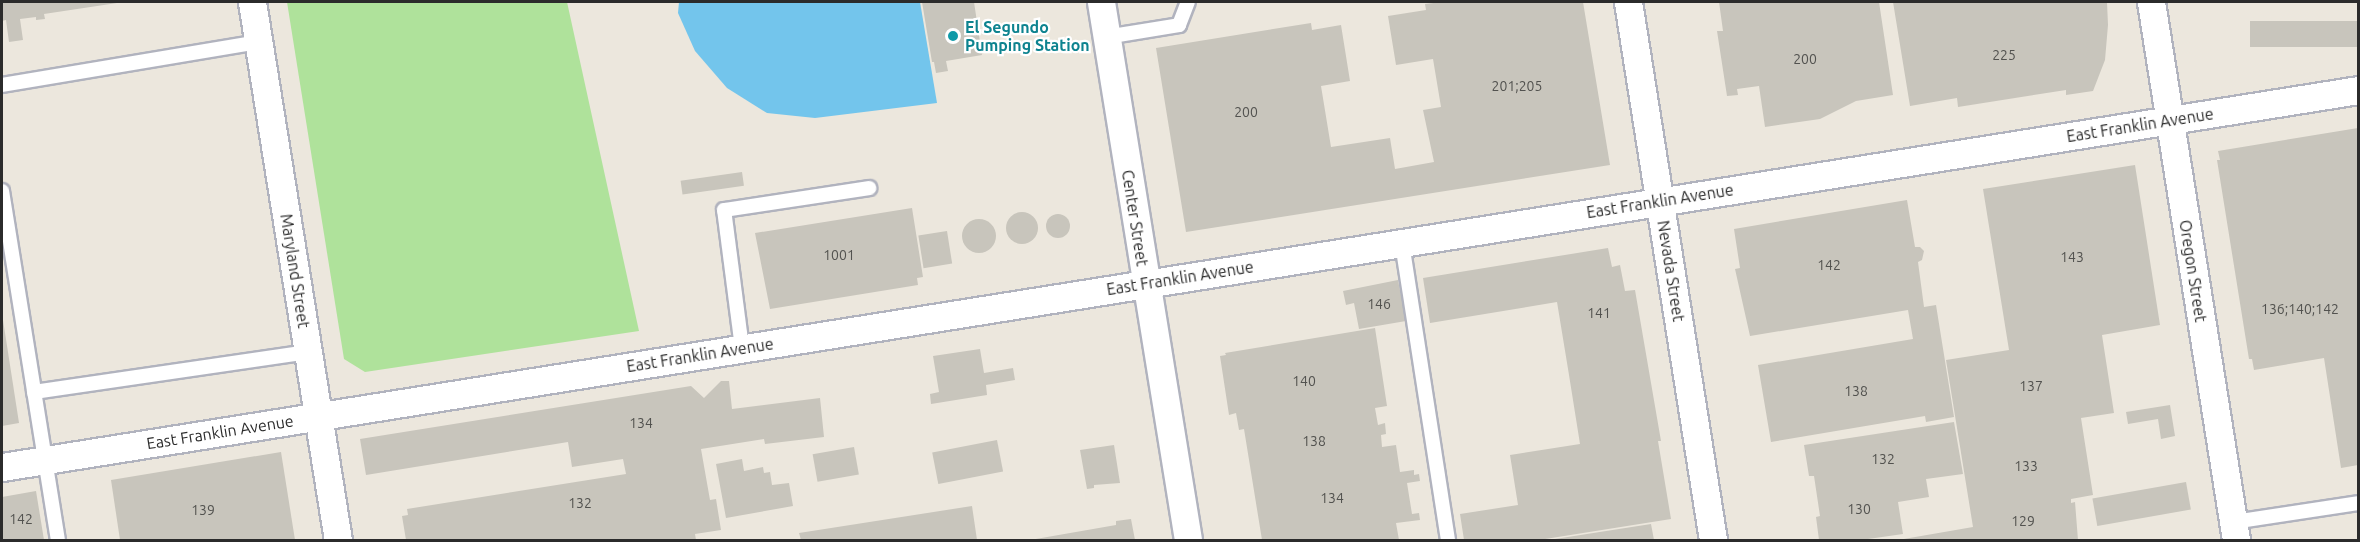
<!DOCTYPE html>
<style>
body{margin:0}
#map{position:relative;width:2360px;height:542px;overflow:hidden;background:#ece7dd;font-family:Ubuntu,sans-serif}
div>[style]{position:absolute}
.green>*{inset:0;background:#afe29b}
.water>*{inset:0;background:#73c5ec}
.building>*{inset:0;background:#c8c5bc;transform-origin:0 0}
.round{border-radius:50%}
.roads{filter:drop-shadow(2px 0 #b1b3be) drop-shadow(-2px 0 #b1b3be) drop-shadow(0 2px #b1b3be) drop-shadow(0 -2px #b1b3be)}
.lane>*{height:14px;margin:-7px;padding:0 7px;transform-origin:7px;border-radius:7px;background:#fff}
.street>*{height:27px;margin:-13.5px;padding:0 13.5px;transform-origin:13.5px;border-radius:13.5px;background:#fff}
.dots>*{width:16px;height:16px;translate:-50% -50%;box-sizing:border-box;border:3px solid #fff;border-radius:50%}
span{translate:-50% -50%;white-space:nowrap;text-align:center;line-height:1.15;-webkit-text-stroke:4.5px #fff;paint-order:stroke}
.number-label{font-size:14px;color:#52524f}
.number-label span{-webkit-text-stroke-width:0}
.culture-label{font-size:16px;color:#0d838f;font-weight:700}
.left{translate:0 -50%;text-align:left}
.street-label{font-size:16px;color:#2b2b2b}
.frame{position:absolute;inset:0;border:3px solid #2b2b2b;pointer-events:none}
</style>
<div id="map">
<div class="green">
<i style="clip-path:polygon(287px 2px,567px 2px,639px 331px,365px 372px,344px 359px)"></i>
</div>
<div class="water">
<i style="clip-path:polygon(679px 2px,920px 2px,937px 103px,815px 118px,767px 113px,727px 88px,695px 51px,678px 13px)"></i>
</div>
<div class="building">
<i style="clip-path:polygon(2px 2px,117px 2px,117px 3px,44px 14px,45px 19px,36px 20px,36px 17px,20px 19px,23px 40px,9px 42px,6px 20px,2px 21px)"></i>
<i style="clip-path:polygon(922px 2px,974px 2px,982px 55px,946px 61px,948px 71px,936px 73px,934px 62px,932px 62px)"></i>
<i style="clip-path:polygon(1442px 2px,1583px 2px,1610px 165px,1186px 232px,1156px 48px,1311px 23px,1312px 30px,1341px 25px,1350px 81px,1321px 86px,1331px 147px,1390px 138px,1395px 169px,1434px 162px,1423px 110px,1441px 107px,1433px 59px,1396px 65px,1388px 16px,1426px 10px,1425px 4px)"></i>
<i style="clip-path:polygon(1719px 2px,1879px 2px,1893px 95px,1856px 101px,1820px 119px,1765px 127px,1759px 86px,1737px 89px,1738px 95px,1727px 96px,1717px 31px,1723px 31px)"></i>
<i style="clip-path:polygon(1893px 2px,2107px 2px,2108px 25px,2105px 60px,2093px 91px,2066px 95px,2066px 90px,1958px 107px,1957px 98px,1910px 106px)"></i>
<i style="left:2358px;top:21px;width:26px;height:108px;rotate:90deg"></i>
<i style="clip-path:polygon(2358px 128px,2358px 465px,2341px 468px,2324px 358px,2254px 370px,2252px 359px,2249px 359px,2217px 160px,2220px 160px,2218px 151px)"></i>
<i style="clip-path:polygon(2135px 165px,2160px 325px,2102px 335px,2114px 413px,2081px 418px,2093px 495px,2071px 499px,2071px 503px,2075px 502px,2078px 540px,1898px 540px,1973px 527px,1946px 360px,2009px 350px,1983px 189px)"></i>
<i style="left:742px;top:172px;width:14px;height:62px;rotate:82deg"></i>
<i style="clip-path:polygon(1907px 200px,1915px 247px,1920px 247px,1924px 251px,1922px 260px,1918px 262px,1924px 307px,1936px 305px,1954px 417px,1926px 422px,1925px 416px,1771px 442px,1758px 365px,1913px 339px,1908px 310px,1750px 336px,1735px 269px,1740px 268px,1734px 229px)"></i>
<i style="clip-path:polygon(912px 208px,923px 277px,917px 278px,918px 285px,770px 309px,755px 233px)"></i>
<i class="round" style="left:1006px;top:212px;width:32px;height:32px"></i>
<i class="round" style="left:1046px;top:214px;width:24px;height:24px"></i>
<i class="round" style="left:962px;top:219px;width:34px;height:34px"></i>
<i style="left:947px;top:231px;width:33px;height:29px;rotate:81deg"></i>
<i style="clip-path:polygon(1608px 248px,1612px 267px,1620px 265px,1625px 291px,1635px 290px,1661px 441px,1658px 441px,1671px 519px,1539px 540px,1464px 540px,1460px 514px,1518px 505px,1510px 455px,1580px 444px,1569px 375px,1557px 302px,1430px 323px,1423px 278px)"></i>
<i style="clip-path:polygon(1398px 280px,1406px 321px,1359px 329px,1354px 303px,1346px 305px,1343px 291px)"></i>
<i style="clip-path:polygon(3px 320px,19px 423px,2px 426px,2px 321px)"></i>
<i style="clip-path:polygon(1375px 328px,1387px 406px,1375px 408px,1378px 425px,1385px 423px,1386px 434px,1381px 435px,1382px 447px,1396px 445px,1400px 472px,1414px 470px,1414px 475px,1419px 474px,1420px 481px,1407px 483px,1412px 514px,1419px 513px,1420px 520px,1396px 523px,1399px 540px,1262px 540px,1244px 429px,1239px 430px,1236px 413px,1229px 415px,1220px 356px,1226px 355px,1225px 353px)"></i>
<i style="clip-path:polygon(980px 349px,984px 373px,1013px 368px,1015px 380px,986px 385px,987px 395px,931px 404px,930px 394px,939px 392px,933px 356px)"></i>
<i style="clip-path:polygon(721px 381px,729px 381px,732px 409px,820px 398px,824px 437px,765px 444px,764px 439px,701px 449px,710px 500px,716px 499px,721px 530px,695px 534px,696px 540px,406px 540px,402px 516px,408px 515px,407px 509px,626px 474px,623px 459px,572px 467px,568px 442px,366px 475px,360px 439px,691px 386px,704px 398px)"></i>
<i style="clip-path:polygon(2170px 405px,2175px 436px,2161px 439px,2158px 419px,2128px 424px,2126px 412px)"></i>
<i style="clip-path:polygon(1954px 422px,1963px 474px,1926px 479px,1929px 497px,1898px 502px,1903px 534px,1861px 540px,1819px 540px,1816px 517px,1820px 516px,1814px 476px,1809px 476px,1804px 445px)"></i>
<i style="left:997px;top:440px;width:32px;height:66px;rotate:79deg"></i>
<i style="clip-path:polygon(1114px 445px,1120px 483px,1094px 485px,1094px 488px,1087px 489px,1080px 450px)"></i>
<i style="left:854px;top:447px;width:28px;height:42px;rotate:80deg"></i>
<i style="clip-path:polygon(281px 452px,295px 540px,120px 540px,111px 480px)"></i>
<i style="clip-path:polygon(742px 459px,744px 471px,763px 467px,764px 473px,770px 472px,772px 485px,789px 483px,793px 506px,726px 518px,716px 464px)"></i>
<i style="left:2186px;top:482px;width:28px;height:95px;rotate:80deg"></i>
<i style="clip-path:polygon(36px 491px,44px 540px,2px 540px,2px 497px)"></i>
<i style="clip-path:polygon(972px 506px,977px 540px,801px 540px,799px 533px)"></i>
<i style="clip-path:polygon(1131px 519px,1135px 540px,1030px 540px,1116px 525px,1116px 521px)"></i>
<i style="clip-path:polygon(1651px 524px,1654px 540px,1555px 540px,1555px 539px)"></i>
</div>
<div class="roads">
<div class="lane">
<i style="left:1106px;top:37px;width:74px;rotate:-9.3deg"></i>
<i style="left:1179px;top:25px;width:25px;rotate:-69deg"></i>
<i style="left:2px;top:85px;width:260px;rotate:-9.5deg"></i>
<i style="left:2px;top:191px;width:353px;rotate:80.9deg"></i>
<i style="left:1402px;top:243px;width:301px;rotate:81.2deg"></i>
<i style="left:742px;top:348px;width:139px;rotate:-97.4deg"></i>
<i style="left:724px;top:210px;width:147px;rotate:-8.6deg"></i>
<i style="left:34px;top:392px;width:277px;rotate:-8.3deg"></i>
<i style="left:2233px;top:522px;width:126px;rotate:-8.6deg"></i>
</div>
<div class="street">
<i style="left:252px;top:2px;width:545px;rotate:80.92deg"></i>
<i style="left:1101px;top:2px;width:545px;rotate:80.81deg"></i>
<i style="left:1628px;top:2px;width:545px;rotate:81.02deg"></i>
<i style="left:2151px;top:2px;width:545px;rotate:81.02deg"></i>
<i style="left:2px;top:467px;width:2386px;rotate:-9.09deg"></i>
</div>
</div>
<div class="dots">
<i style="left:953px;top:36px;background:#0f9aa8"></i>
</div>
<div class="number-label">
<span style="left:2004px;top:55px">225</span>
<span style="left:1805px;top:59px">200</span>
<span style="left:1517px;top:86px">201;205</span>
<span style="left:1246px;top:112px">200</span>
<span style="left:839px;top:255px">1001</span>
<span style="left:2072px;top:257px">143</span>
<span style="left:1829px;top:265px">142</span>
<span style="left:1379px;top:304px">146</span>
<span style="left:2300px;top:309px">136;140;142</span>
<span style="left:1599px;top:313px">141</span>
<span style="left:1304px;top:381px">140</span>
<span style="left:2031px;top:386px">137</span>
<span style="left:1856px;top:391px">138</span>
<span style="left:641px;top:423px">134</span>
<span style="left:1314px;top:441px">138</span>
<span style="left:1883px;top:459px">132</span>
<span style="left:2026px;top:466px">133</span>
<span style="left:1332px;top:498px">134</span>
<span style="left:580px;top:503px">132</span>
<span style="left:1859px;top:509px">130</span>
<span style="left:203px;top:510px">139</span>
<span style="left:21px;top:519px">142</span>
<span style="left:2023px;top:521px">129</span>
</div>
<div class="culture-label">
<span class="left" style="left:965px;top:36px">El Segundo<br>Pumping Station</span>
</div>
<div class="street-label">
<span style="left:2140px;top:125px;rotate:-9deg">East Franklin Avenue</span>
<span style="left:1660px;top:201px;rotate:-9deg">East Franklin Avenue</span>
<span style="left:1135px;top:218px;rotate:81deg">Center Street</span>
<span style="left:295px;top:271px;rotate:81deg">Maryland Street</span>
<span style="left:1671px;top:271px;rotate:81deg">Nevada Street</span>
<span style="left:2193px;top:271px;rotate:81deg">Oregon Street</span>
<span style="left:1180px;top:278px;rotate:-9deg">East Franklin Avenue</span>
<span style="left:700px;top:355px;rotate:-9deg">East Franklin Avenue</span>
<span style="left:220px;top:432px;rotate:-9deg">East Franklin Avenue</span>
</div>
<div class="frame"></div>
</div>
